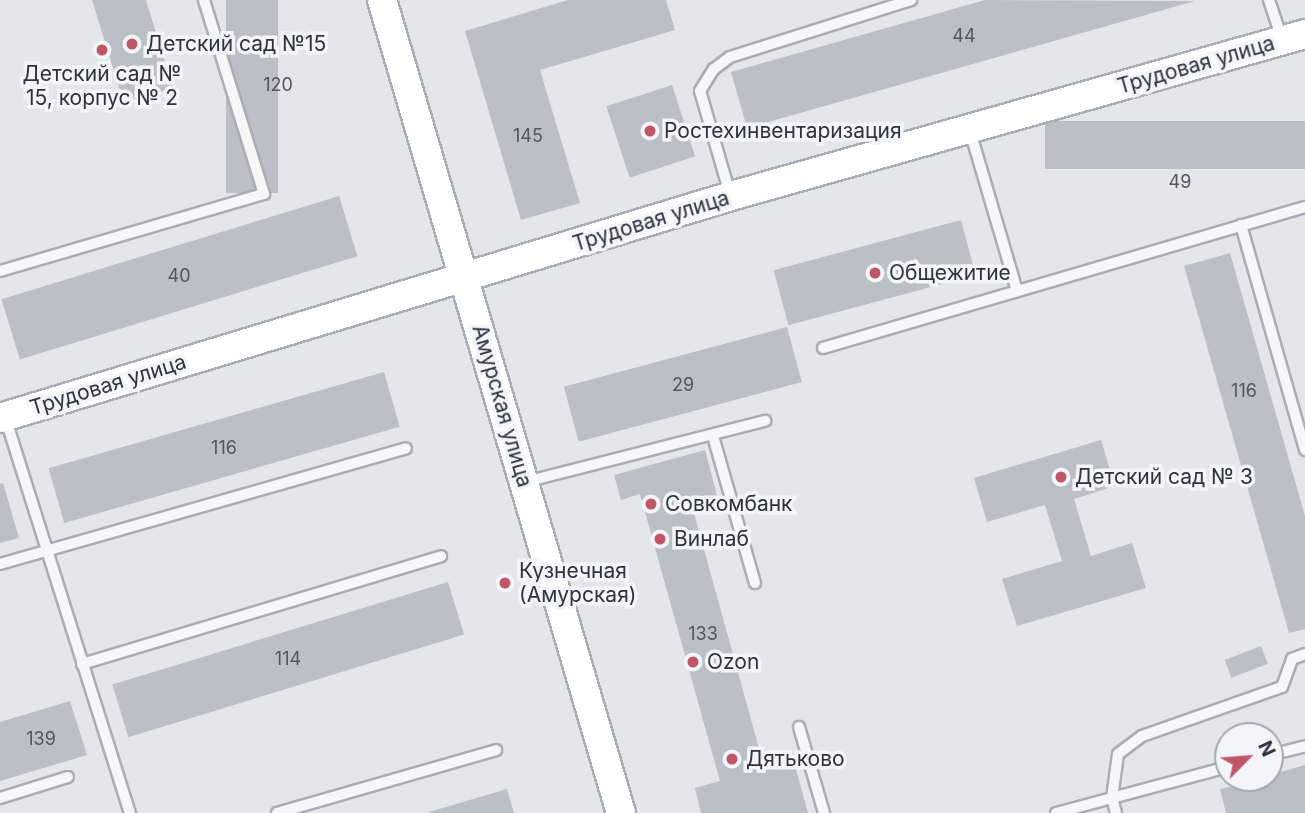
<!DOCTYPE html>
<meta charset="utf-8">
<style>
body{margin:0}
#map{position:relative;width:1305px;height:813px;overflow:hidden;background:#e4e6ea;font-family:Inter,sans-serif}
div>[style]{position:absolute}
.building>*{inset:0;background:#bbbfc6;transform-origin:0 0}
.roads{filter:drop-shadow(2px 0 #a9adb4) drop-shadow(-2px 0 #a9adb4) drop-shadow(0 2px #a9adb4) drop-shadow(0 -2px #a9adb4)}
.lane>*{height:10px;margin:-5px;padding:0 5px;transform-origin:5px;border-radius:5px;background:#f6f7f9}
.secondary>*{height:28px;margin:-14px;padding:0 14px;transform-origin:14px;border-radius:14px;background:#fff}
.dots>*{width:19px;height:19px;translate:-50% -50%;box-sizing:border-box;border:4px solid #f3f5f8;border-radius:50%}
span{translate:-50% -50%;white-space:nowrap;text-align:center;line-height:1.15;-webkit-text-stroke:7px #f3f5f8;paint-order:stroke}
.number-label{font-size:18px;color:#505762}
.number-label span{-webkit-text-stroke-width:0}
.poi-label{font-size:21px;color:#2d3441}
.left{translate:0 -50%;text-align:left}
.street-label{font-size:21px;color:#2d3441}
.north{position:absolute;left:1214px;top:722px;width:70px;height:70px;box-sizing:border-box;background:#f3f5f8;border:2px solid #a4a8af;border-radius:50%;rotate:65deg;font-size:19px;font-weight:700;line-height:28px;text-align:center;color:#2d3441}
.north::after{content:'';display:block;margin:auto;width:24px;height:32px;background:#c15766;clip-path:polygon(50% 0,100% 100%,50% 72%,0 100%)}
</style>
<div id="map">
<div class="building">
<i style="clip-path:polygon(92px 0,146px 0,173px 88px,124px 103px)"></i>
<i style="left:226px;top:0;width:52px;height:193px"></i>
<i style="clip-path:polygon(568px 0,666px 0,675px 30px,540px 70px,580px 203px,521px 220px,465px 31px)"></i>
<i style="clip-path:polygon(985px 0,1195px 1px,747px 128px,731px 72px)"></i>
<i style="left:672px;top:85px;width:75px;height:69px;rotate:72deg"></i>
<i style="left:1305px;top:121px;width:48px;height:260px;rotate:90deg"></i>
<i style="left:339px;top:196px;width:63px;height:353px;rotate:73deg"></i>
<i style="left:961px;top:220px;width:57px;height:194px;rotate:75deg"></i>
<i style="clip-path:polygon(1230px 253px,1305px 516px,1305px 629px,1289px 633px,1184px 266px)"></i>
<i style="left:787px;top:327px;width:57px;height:231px;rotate:75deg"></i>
<i style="left:384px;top:372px;width:57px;height:349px;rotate:74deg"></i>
<i style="clip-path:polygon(1101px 440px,1115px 486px,1074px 499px,1091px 556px,1132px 543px,1146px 588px,1017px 626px,1002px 579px,1062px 561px,1045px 505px,987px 522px,974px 478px)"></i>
<i style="clip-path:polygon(705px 450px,718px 499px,692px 506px,765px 770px,794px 762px,808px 813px,701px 813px,695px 788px,720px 781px,640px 494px,621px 500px,614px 475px)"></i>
<i style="clip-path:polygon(3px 483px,19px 538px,0 543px,0 484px)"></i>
<i style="left:448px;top:582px;width:55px;height:351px;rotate:73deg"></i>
<i style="left:1261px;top:646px;width:19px;height:39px;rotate:69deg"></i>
<i style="clip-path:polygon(70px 701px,87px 755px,0 781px,0 722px)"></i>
<i style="clip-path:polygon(1305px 765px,1305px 813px,1226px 813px,1220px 789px,1270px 778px,1270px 775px)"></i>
<i style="clip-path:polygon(507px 789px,514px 813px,429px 813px,429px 812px)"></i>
</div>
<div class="roads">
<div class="lane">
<i style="left:1269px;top:0;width:41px;rotate:71.6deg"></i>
<i style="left:970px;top:131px;width:167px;rotate:73.6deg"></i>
<i style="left:730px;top:194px;width:107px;rotate:-106.2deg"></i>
<i style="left:700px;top:91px;width:26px;rotate:-58deg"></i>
<i style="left:714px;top:69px;width:20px;rotate:-37deg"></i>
<i style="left:730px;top:57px;width:190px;rotate:-17.5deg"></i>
<i style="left:1241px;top:225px;width:234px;rotate:74.1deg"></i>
<i style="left:0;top:271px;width:275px;rotate:-16.3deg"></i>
<i style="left:264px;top:194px;width:203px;rotate:-107.2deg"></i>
<i style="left:823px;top:348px;width:502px;rotate:-16.31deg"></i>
<i style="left:6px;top:420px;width:412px;rotate:72.5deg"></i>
<i style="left:713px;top:436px;width:153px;rotate:74.1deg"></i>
<i style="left:525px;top:482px;width:248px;rotate:-14.3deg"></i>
<i style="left:0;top:564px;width:422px;rotate:-15.9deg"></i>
<i style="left:82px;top:664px;width:375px;rotate:-16.7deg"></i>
<i style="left:799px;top:727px;width:90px;rotate:73.8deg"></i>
<i style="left:1270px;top:755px;width:36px;rotate:-14deg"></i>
<i style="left:0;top:798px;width:71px;rotate:-17.2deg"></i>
<i style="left:277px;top:813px;width:228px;rotate:-16deg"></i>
<i style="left:1056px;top:813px;width:178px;rotate:-15deg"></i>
<i style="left:1116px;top:813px;width:16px;rotate:-105deg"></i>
<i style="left:1112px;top:798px;width:44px;rotate:-82.2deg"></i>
<i style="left:1118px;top:754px;width:30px;rotate:-37deg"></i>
<i style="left:1142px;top:736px;width:148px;rotate:-19.3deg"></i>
<i style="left:1282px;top:687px;width:30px;rotate:-70deg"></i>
<i style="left:1292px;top:659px;width:14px;rotate:-21deg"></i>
</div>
<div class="secondary">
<i style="left:382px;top:0;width:847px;rotate:73.62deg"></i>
<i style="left:0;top:418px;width:764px;rotate:-16.89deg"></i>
<i style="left:731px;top:196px;width:596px;rotate:-15.76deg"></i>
</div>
</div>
<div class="dots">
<i style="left:132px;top:44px;background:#c15766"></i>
<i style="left:102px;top:50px;background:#c15766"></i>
<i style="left:650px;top:131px;background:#c15766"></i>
<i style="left:875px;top:273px;background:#c15766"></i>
<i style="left:1061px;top:477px;background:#c15766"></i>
<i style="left:651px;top:504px;background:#c15766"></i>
<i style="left:660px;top:539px;background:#c15766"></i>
<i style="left:505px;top:583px;background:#c15766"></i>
<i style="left:693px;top:662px;background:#c15766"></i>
<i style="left:732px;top:759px;background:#c15766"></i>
</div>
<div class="number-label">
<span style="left:964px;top:36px">44</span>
<span style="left:278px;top:85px">120</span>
<span style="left:528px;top:136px">145</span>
<span style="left:1180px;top:182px">49</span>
<span style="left:179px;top:276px">40</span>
<span style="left:683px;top:385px">29</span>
<span style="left:1244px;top:391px">116</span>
<span style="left:224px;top:448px">116</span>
<span style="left:703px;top:634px">133</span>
<span style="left:288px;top:659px">114</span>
<span style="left:41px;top:739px">139</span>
</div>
<div class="poi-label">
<span class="left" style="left:146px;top:44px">Детский сад №15</span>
<span style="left:102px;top:86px">Детский сад №<br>15, корпус № 2</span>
<span class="left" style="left:664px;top:131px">Ростехинвентаризация</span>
<span class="left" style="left:889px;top:273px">Общежитие</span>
<span class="left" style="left:1075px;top:477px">Детский сад № 3</span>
<span class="left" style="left:665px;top:504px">Совкомбанк</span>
<span class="left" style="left:674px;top:539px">Винлаб</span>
<span class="left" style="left:519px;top:583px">Кузнечная<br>(Амурская)</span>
<span class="left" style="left:707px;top:662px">Ozon</span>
<span class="left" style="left:746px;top:759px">Дятьково</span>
</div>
<div class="street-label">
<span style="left:1196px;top:65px;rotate:-16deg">Трудовая улица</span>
<span style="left:651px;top:221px;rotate:-17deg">Трудовая улица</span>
<span style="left:108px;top:385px;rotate:-17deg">Трудовая улица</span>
<span style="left:502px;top:406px;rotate:74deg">Амурская улица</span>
</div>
<div class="north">N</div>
</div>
